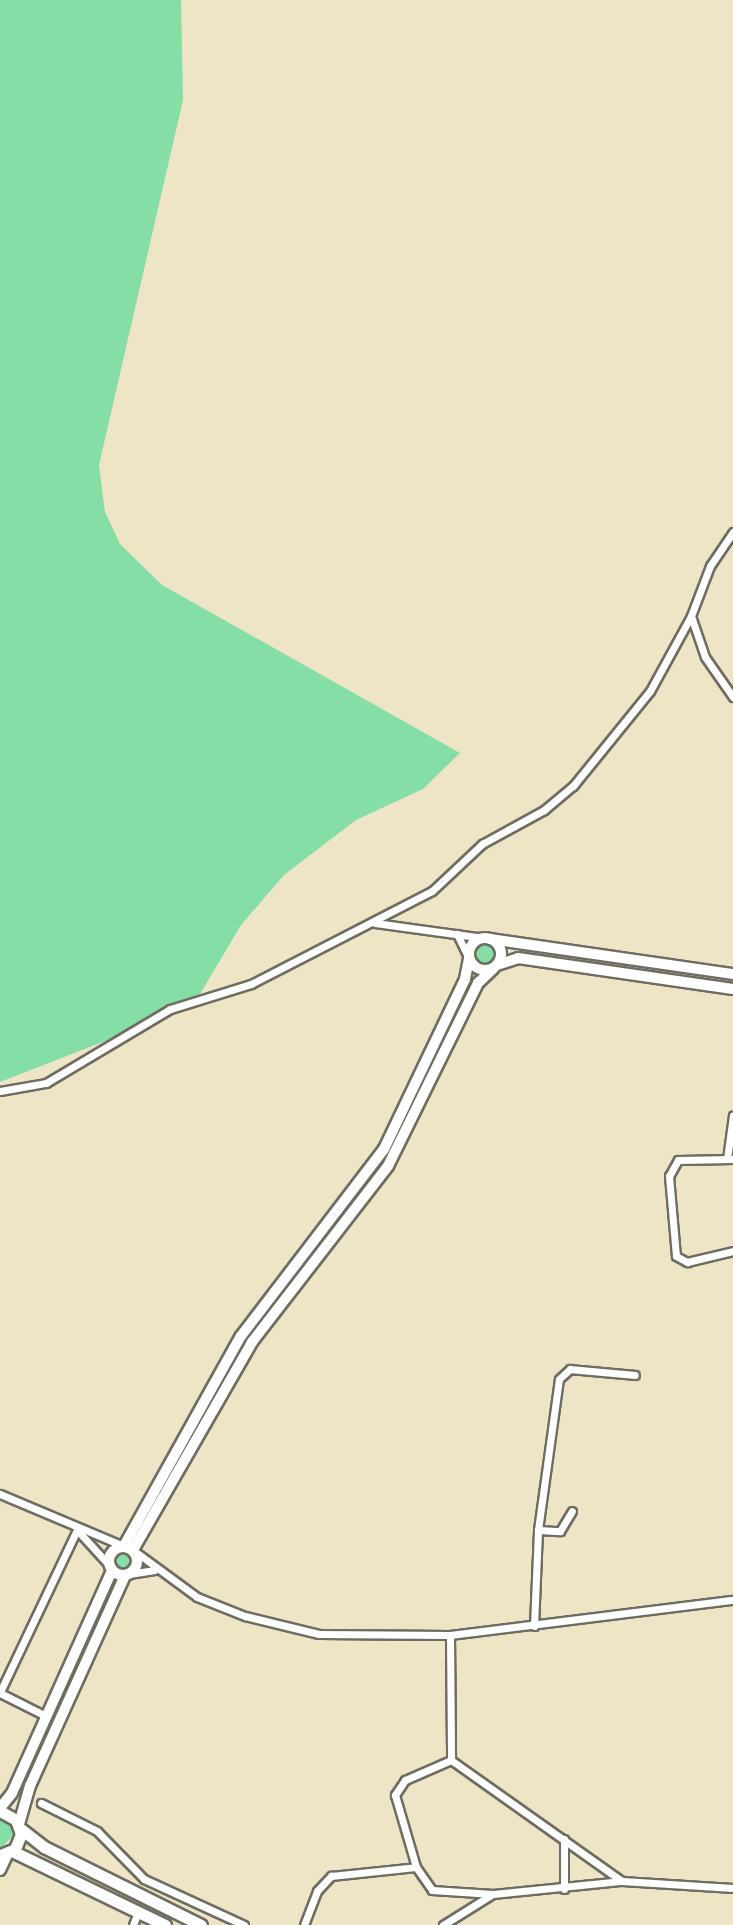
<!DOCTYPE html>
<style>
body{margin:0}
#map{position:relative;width:733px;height:1925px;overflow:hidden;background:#eee5c6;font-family:Mali,sans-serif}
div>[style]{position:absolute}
.green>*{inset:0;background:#84dea5}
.round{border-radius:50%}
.roads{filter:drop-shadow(2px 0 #6f6c61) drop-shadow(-2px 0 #6f6c61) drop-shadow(0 2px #6f6c61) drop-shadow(0 -2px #6f6c61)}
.street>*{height:7px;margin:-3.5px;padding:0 3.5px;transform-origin:3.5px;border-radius:3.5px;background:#fff}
.secondary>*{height:10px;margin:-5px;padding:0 5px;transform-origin:5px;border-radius:5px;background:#fff}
.secondary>.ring{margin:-5px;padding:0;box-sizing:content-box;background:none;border:10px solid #fff;border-radius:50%}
.primary>*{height:11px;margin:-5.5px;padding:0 5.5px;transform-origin:5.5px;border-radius:5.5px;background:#fff}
span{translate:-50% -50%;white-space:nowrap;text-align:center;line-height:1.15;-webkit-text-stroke:7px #fcf5e5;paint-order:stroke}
</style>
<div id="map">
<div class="green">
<i style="clip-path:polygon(0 0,181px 0,183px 100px,99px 465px,105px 512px,120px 544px,162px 585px,460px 753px,423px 789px,356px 820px,284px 875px,241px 925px,200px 994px,118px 1036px,0 1082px)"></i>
<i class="round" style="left:472px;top:942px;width:26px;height:26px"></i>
<i class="round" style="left:111px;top:1549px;width:24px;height:24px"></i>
<i style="clip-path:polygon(0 1818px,11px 1824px,15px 1834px,0 1849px)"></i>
</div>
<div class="roads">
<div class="street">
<i style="left:733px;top:532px;width:41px;rotate:124.1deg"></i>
<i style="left:710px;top:566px;width:53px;rotate:110.8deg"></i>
<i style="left:691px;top:616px;width:43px;rotate:71.1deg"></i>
<i style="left:705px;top:657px;width:49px;rotate:55deg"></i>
<i style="left:375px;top:923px;width:110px;rotate:7.8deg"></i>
<i style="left:457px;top:934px;width:28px;rotate:64deg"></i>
<i style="left:0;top:1091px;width:47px;rotate:-9.9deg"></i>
<i style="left:46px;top:1083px;width:144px;rotate:-30.8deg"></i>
<i style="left:170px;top:1009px;width:85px;rotate:-17.2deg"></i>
<i style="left:251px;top:984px;width:203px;rotate:-27.2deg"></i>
<i style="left:432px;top:891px;width:69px;rotate:-43.2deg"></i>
<i style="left:482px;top:844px;width:71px;rotate:-28.7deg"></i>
<i style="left:544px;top:810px;width:38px;rotate:-40deg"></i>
<i style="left:573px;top:786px;width:122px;rotate:-51deg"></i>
<i style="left:650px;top:691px;width:85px;rotate:-61.3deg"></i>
<i style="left:727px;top:1159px;width:44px;rotate:-82.2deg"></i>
<i style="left:733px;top:1159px;width:55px;rotate:179deg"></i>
<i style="left:678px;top:1160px;width:18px;rotate:119deg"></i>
<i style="left:669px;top:1176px;width:80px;rotate:85deg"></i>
<i style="left:676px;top:1256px;width:13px;rotate:29deg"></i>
<i style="left:687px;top:1262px;width:47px;rotate:-13.4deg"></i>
<i style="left:0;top:1494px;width:134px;rotate:22.8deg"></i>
<i style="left:538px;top:1530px;width:22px;rotate:3deg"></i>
<i style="left:560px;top:1531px;width:23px;rotate:-59deg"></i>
<i style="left:133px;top:1550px;width:79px;rotate:36.3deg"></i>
<i style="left:197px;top:1597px;width:52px;rotate:21.6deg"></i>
<i style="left:245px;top:1616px;width:76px;rotate:13.7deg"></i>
<i style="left:319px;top:1634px;width:131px;rotate:0.4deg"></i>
<i style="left:450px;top:1635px;width:285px;rotate:-7.1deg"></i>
<i style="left:129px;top:1574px;width:26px;rotate:-9deg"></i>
<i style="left:534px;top:1626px;width:96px;rotate:-87.6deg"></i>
<i style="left:538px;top:1530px;width:152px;rotate:-82.1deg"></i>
<i style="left:559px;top:1379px;width:15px;rotate:-42deg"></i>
<i style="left:570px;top:1369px;width:65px;rotate:5.3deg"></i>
<i style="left:450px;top:1635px;width:125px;rotate:89.5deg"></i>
<i style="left:0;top:1692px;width:179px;rotate:-64.6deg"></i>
<i style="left:77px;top:1530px;width:49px;rotate:47.5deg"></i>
<i style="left:0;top:1693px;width:51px;rotate:26.6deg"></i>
<i style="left:451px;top:1760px;width:50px;rotate:156.5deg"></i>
<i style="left:405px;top:1780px;width:18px;rotate:124deg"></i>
<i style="left:395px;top:1795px;width:75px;rotate:73.7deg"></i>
<i style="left:416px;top:1867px;width:28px;rotate:55deg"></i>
<i style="left:432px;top:1890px;width:61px;rotate:3.8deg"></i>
<i style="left:493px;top:1894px;width:130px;rotate:-5.8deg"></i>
<i style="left:622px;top:1881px;width:111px;rotate:3.6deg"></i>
<i style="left:451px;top:1760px;width:209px;rotate:35.3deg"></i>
<i style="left:41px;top:1803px;width:63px;rotate:26.6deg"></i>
<i style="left:97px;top:1831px;width:67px;rotate:45.6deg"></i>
<i style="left:144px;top:1879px;width:110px;rotate:24.7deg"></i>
<i style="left:564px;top:1889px;width:50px;rotate:-90deg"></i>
<i style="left:133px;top:1925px;width:14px;rotate:-69deg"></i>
<i style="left:304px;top:1925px;width:36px;rotate:-69deg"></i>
<i style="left:317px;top:1891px;width:21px;rotate:-47deg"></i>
<i style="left:331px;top:1876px;width:85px;rotate:-6deg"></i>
<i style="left:443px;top:1925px;width:57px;rotate:-32deg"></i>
</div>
<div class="secondary">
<i class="ring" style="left:469px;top:938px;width:22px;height:22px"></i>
<i style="left:490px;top:939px;width:246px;rotate:8.2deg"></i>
<i style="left:497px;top:965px;width:22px;rotate:-18deg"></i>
<i style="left:518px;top:958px;width:217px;rotate:8.2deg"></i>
<i style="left:124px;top:1546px;width:240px;rotate:-60.9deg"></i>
<i style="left:241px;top:1336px;width:235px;rotate:-52.6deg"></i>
<i style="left:384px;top:1149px;width:188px;rotate:-64.5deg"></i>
<i style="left:465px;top:979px;width:20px;rotate:-79deg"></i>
<i class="ring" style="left:109px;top:1547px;width:18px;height:18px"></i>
<i style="left:133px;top:1550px;width:240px;rotate:-60.2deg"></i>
<i style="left:252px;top:1342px;width:222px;rotate:-52.3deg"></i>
<i style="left:388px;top:1166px;width:204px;rotate:-63.8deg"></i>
<i style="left:478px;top:983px;width:21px;rotate:-43deg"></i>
<i style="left:0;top:1808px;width:19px;rotate:-51deg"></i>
<i style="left:12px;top:1793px;width:244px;rotate:-65.8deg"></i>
<i style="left:19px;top:1824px;width:40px;rotate:-74deg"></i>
<i style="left:30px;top:1786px;width:230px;rotate:-65.7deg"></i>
<i style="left:0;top:1870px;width:19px;rotate:-65deg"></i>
</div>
<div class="primary">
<i style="left:0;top:1811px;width:18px;rotate:29deg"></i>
<i style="left:16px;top:1820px;width:15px;rotate:70deg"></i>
<i style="left:21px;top:1834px;width:16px;rotate:112deg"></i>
<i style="left:15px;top:1849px;width:16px;rotate:158deg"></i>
<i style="left:21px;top:1829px;width:29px;rotate:38deg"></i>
<i style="left:44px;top:1847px;width:175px;rotate:26.4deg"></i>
<i style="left:12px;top:1851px;width:170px;rotate:25.8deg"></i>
</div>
</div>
</div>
